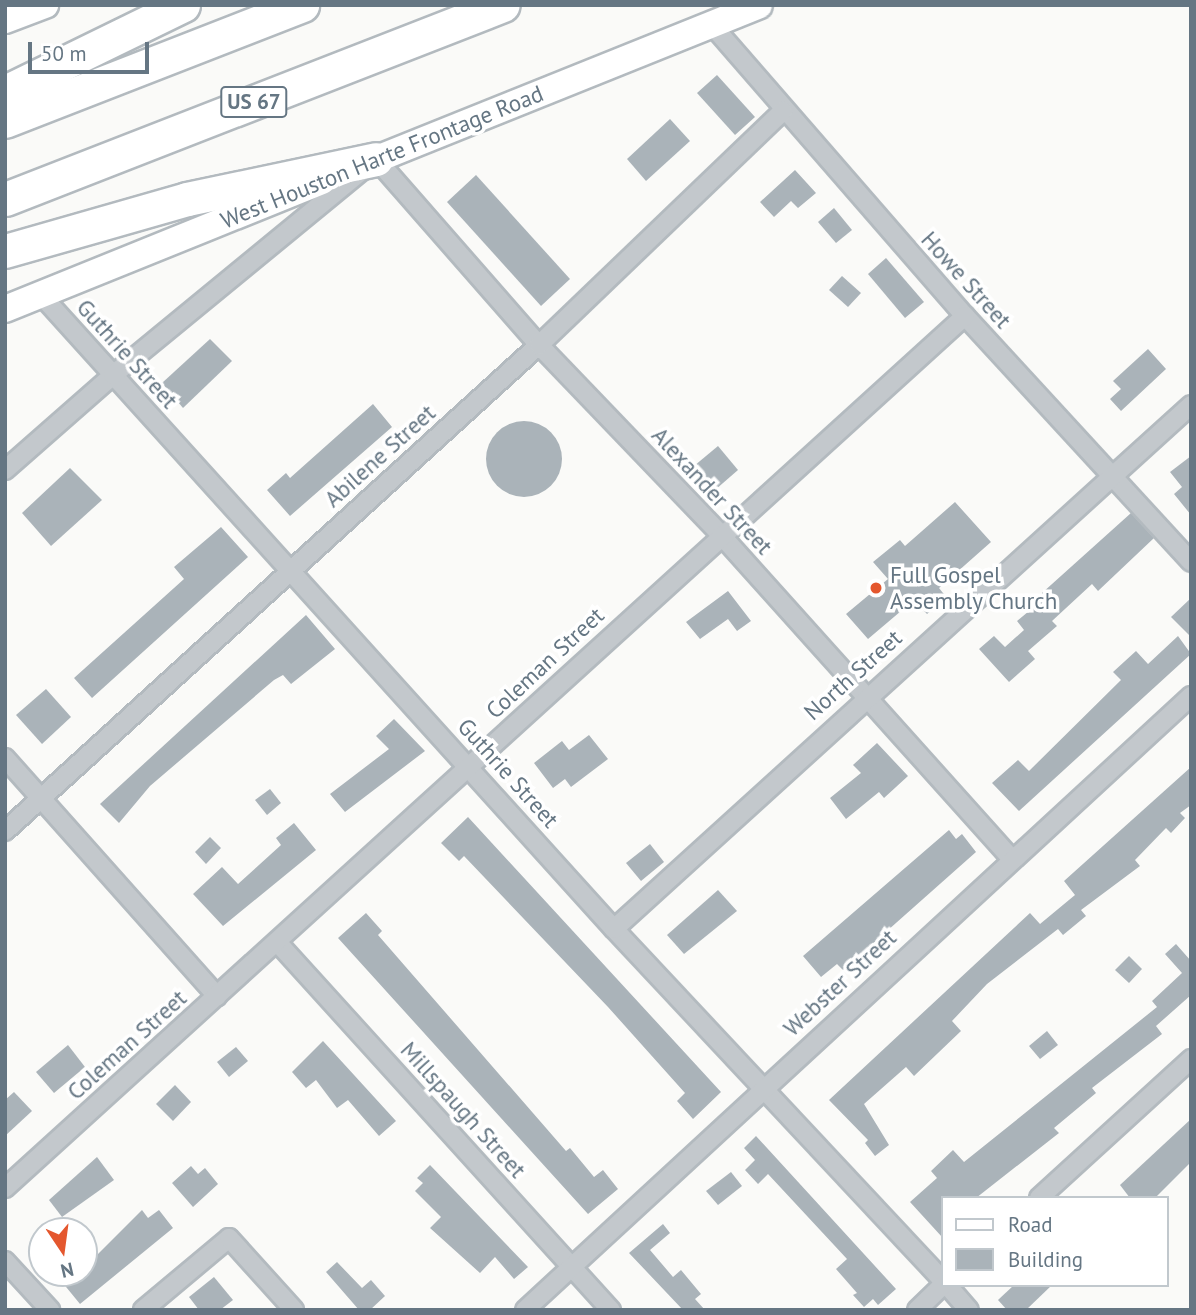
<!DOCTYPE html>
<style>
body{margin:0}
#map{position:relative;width:1196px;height:1315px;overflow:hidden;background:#fafaf8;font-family:"PT Sans",sans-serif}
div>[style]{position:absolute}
.building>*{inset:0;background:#aab3b9}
.round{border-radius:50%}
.roads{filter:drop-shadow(2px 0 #b3babf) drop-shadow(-2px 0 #b3babf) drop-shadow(0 2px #b3babf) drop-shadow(0 -2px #b3babf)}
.street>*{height:18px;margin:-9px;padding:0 9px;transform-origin:9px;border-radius:9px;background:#c3c8cc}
.secondary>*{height:26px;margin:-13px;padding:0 13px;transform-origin:13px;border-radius:13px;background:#fff}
.highway>*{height:33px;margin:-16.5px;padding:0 16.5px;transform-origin:16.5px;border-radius:16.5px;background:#fff}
.dots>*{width:19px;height:19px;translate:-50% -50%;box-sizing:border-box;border:4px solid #fff;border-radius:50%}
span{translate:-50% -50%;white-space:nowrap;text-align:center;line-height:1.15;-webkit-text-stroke:7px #fff;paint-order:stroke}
.shield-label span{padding:2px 5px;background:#fff;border:2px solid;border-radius:5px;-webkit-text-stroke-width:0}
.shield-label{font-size:21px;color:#657683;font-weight:700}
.street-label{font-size:23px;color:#657683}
.poi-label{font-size:23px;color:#657683}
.left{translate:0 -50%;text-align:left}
.frame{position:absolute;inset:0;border:7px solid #657683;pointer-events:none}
.legend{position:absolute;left:941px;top:1196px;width:228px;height:91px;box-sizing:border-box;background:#fff;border:2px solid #c1c8cd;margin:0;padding:9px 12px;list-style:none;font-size:21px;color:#657683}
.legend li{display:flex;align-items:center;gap:14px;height:35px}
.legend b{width:35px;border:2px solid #c1c8cd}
.north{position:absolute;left:28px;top:1217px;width:70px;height:70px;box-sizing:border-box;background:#fff;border:2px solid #c1c8cd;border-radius:50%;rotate:167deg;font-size:19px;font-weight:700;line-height:28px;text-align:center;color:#657683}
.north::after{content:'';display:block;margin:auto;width:24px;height:32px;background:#e4572e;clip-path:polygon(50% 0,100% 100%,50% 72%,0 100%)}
.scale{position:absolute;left:28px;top:42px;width:121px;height:32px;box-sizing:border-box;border:4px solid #657683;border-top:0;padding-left:9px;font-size:21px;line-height:24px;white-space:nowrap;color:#657683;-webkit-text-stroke:5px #fff;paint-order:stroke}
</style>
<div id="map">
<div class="building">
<div style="clip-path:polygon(717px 75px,755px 117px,735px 135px,697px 93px)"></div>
<div style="clip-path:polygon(670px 119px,690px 141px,646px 181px,627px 159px)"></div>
<div style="clip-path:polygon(795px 170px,816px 193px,798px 208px,791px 201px,774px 217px,760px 202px)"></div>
<div style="clip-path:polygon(476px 175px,570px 279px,541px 306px,447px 202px)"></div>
<div style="clip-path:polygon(834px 208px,852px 230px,836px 243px,818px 222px)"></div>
<div style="clip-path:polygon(886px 258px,924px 302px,905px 318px,868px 274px)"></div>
<div style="clip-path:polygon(842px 276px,861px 293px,848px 307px,829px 290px)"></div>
<div style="clip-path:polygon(210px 339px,232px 361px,183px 408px,162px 383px)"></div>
<div style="clip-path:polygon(1148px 349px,1166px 369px,1121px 411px,1110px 399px,1121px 389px,1113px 381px)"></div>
<div style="clip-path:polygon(373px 404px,392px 427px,290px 516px,267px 490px,286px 473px,290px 478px)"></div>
<div class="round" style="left:486px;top:421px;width:76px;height:76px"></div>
<div style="clip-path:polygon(718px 446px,738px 470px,715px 490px,694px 466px)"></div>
<div style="clip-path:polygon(1191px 456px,1191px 515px,1174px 494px,1182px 487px,1170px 472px)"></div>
<div style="clip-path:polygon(70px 468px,102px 500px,51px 546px,22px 513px)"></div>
<div style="clip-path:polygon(955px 502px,991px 542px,939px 588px,947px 598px,927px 614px,914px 600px,868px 639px,846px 614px,888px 579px,873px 562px,900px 540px,905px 546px)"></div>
<div style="clip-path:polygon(1131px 513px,1154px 538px,1098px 591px,1092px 584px,1052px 621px,1057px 626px,1028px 651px,1035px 659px,1009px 682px,979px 649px,994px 636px,1005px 647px,1024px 630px,1017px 621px,1046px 597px,1042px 593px)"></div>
<div style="clip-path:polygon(221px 527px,248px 557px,92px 698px,74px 678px,184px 579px,174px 567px)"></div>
<div style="clip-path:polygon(728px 591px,751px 621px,737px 631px,728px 619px,700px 639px,686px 622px)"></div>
<div style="clip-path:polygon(1191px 598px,1191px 637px,1171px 617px)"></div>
<div style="clip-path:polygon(306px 615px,335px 649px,291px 684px,283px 675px,274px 680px,150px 786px,119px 823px,100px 804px)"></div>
<div style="clip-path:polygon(1178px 636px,1191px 654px,1019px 811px,992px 783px,1018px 760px,1029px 771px,1121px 680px,1113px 672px,1136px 651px,1148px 664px)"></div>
<div style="clip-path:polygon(46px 689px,71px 717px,42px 744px,16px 715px)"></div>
<div style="clip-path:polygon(394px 719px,425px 751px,345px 812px,330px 794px,389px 749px,376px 736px)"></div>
<div style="clip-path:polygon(589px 735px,608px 759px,571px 787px,565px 779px,553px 788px,534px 763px,562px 741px,569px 750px)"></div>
<div style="clip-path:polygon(877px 743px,908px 776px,884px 798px,879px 792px,846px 819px,830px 798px,861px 773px,853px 765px)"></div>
<div style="clip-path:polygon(1191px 767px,1191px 805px,1180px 813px,1185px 818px,1171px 833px,1166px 828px,1135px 860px,1140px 866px,1081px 910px,1086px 916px,1063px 935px,1058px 929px,987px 984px,952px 1021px,961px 1031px,914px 1076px,906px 1067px,864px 1104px,889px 1145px,875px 1156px,865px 1143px,868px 1140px,829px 1100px,1030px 913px,1040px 924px,1075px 895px,1064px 881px)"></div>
<div style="clip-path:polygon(270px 789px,281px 803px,267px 815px,255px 800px)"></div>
<div style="clip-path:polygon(468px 817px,721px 1092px,693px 1119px,677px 1101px,685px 1093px,608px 1007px,464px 856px,459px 861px,441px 843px)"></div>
<div style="clip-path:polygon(294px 823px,316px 850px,223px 926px,193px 894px,222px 867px,238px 884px,281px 845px,276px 838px)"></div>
<div style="clip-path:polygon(949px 830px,956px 839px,962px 834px,976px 852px,843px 970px,837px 964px,821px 977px,803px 956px)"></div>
<div style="clip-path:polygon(210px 837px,221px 848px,206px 864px,195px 852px)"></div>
<div style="clip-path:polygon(650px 844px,664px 862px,641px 881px,626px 863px)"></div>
<div style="clip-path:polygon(718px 890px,737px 911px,684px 954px,667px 935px)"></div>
<div style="clip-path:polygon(366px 913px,382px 931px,378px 935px,566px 1151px,570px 1148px,594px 1177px,603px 1170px,618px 1189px,588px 1214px,338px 938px)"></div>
<div style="clip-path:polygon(1176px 944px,1191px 961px,1191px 995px,1156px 1026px,1162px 1034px,1092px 1088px,1096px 1093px,1054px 1128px,1059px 1133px,976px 1198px,942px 1198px,942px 1237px,910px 1202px,937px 1178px,931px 1171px,953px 1150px,964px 1162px,1157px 1007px,1152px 1001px,1182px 973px,1165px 954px)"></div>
<div style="clip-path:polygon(1129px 956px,1142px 969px,1129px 983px,1115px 970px)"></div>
<div style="clip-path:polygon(1047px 1031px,1058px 1045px,1040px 1059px,1029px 1046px)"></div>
<div style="clip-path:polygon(323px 1041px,396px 1121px,379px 1136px,348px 1100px,337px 1108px,316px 1080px,306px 1088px,292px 1072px)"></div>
<div style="clip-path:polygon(68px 1045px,85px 1067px,54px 1093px,36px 1072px)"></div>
<div style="clip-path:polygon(236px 1047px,248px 1061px,229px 1077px,217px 1062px)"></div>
<div style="clip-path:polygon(175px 1085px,191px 1102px,173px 1121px,156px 1104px)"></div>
<div style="clip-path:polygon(14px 1092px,32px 1111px,5px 1136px,5px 1100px)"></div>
<div style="clip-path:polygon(1191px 1119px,1191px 1162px,1155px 1198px,1130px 1198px,1120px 1185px)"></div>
<div style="clip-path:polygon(756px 1136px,896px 1289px,878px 1305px,873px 1299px,864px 1307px,853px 1295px,857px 1293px,836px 1269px,847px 1259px,768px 1174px,758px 1184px,745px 1170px,755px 1160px,744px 1148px)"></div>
<div style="clip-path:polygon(97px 1157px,114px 1180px,62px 1217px,49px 1200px)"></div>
<div style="clip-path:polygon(430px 1165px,528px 1267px,514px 1279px,495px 1257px,480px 1273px,430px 1228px,441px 1217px,415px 1191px,423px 1183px,417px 1178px)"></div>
<div style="clip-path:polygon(191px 1166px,198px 1174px,205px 1168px,218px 1184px,193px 1207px,172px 1183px)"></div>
<div style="clip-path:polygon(731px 1172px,742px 1186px,718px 1205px,706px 1191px)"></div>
<div style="clip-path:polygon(142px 1210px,148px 1218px,159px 1210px,173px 1228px,80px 1304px,62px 1282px,84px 1273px,84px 1253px,91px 1261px)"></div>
<div style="clip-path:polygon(663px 1224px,670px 1233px,650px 1250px,673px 1277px,681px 1270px,701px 1294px,695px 1299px,705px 1310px,683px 1310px,629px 1253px)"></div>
<div style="clip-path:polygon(337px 1262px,362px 1288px,371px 1280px,385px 1296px,370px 1310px,359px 1310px,326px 1272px)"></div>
<div style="clip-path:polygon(214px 1277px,233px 1300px,220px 1310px,199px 1310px,189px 1297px)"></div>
<div style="clip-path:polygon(1014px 1285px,1052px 1285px,1026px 1310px,1007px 1310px,998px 1300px)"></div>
</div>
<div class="roads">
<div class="street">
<div style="left:711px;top:24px;width:387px;rotate:49deg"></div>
<div style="left:965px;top:316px;width:334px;rotate:47.4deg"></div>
<div style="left:42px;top:296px;width:853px;rotate:47.9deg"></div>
<div style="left:614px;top:929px;width:480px;rotate:46.9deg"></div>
<div style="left:5px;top:470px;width:144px;rotate:-41.3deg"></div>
<div style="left:113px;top:375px;width:340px;rotate:-39.4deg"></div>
<div style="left:376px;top:159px;width:247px;rotate:48.8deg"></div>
<div style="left:539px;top:345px;width:263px;rotate:46.2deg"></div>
<div style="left:721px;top:535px;width:433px;rotate:48.1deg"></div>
<div style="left:5px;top:758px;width:319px;rotate:48.3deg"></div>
<div style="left:5px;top:831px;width:722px;rotate:-42.31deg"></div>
<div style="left:539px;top:345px;width:338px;rotate:-43.8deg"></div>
<div style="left:614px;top:929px;width:779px;rotate:-42.24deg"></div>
<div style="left:278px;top:943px;width:496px;rotate:47.8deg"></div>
<div style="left:5px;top:1188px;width:1297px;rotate:-42.25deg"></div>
<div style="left:1039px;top:1198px;width:206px;rotate:-42.4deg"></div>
<div style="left:5px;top:1261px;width:67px;rotate:47.4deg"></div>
<div style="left:947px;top:1285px;width:33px;rotate:49deg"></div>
<div style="left:143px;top:1310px;width:112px;rotate:-39.9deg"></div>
<div style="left:229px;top:1238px;width:97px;rotate:47.9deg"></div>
<div style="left:525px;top:1310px;width:906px;rotate:-42.67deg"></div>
<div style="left:917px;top:1310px;width:36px;rotate:-44deg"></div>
</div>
<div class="secondary">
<div style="left:5px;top:20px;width:43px;rotate:-20.6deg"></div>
<div style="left:357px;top:167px;width:433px;rotate:-21.9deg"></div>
<div style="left:5px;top:309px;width:342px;rotate:-22deg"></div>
</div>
<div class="highway">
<div style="left:5px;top:92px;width:198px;rotate:-26deg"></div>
<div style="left:5px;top:121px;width:319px;rotate:-21.3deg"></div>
<div style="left:5px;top:199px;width:534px;rotate:-21.28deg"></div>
<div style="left:5px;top:251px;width:189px;rotate:-15.9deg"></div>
<div style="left:187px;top:199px;width:193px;rotate:-11.9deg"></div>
</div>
</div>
<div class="dots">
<div style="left:876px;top:588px;background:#e4572e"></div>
</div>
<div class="shield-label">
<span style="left:254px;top:102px">US 67</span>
</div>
<div class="street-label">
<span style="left:382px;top:157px;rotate:-22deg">West Houston Harte Frontage Road</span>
<span style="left:966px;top:280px;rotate:48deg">Howe Street</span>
<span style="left:127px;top:354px;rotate:48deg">Guthrie Street</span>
<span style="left:380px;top:456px;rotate:-42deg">Abilene Street</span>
<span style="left:712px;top:491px;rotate:47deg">Alexander Street</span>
<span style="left:545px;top:663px;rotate:-43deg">Coleman Street</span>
<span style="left:853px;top:675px;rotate:-42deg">North Street</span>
<span style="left:508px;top:773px;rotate:48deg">Guthrie Street</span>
<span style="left:840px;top:983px;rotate:-43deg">Webster Street</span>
<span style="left:127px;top:1045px;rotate:-42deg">Coleman Street</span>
<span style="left:463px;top:1110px;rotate:48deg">Millspaugh Street</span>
</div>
<div class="poi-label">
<span class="left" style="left:890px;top:588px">Full Gospel<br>Assembly Church</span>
</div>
<div class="frame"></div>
<ul class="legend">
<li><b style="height:9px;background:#fff"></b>Road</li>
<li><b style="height:19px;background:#aab3b9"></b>Building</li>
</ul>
<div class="north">N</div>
<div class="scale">50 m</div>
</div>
